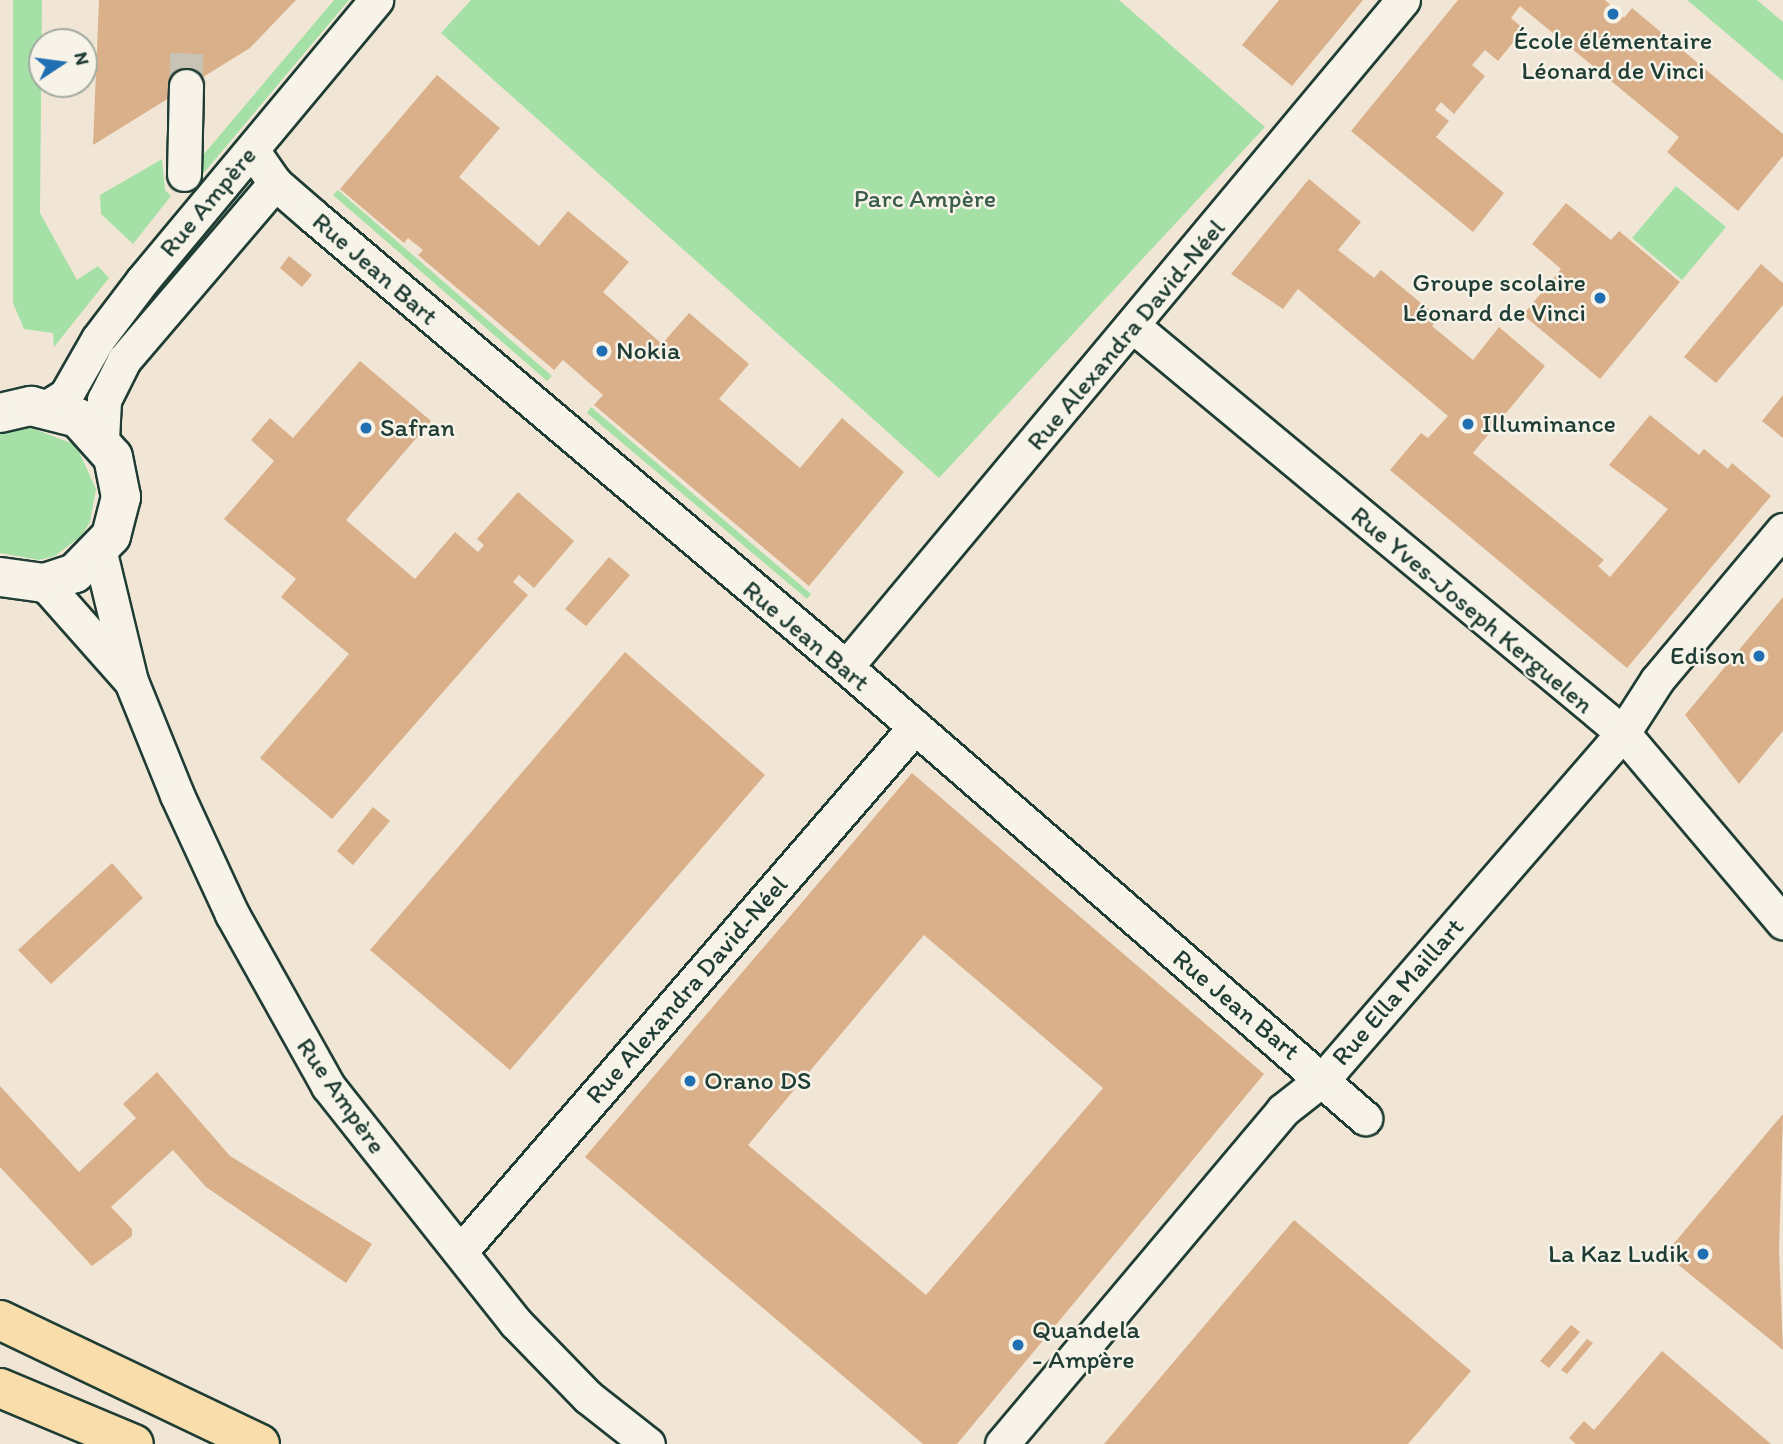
<!DOCTYPE html>
<meta charset="utf-8">
<style>
body{margin:0}
#map{position:relative;width:1783px;height:1444px;overflow:hidden;background:#f1e6d5;font-family:Itim,sans-serif}
div>[style]{position:absolute}
.green>*{inset:0;background:#a5e1a7}
.building>*{inset:0;background:#d9b08a}
.street-tunnel>*{height:33px;margin-top:-16.5px;transform-origin:0;background:repeating-linear-gradient(90deg,#c7c4b5 0 33px,transparent 0 50px)}
.roads{filter:drop-shadow(2px 0 #1f3d34) drop-shadow(-2px 0 #1f3d34) drop-shadow(0 2px #1f3d34) drop-shadow(0 -2px #1f3d34)}
.street>*{height:33px;margin:-16.5px;padding:0 16.5px;transform-origin:16.5px;border-radius:16.5px;background:#f7f3e8}
.secondary>*{height:38px;margin:-19px;padding:0 19px;transform-origin:19px;border-radius:19px;background:#f7f3e8}
.primary>*{height:38px;margin:-19px;padding:0 19px;transform-origin:19px;border-radius:19px;background:#f9deab}
.dots>*{width:19px;height:19px;translate:-50% -50%;box-sizing:border-box;border:4px solid #f7f3e8;border-radius:50%}
span{translate:-50% -50%;white-space:nowrap;text-align:center;line-height:1.15;-webkit-text-stroke:5px #f7f3e8;paint-order:stroke}
.poi-label{font-size:26px;color:#1f3d34}
.right{translate:-100% -50%;text-align:right}
.left{translate:0 -50%;text-align:left}
.park-label{font-size:26px;color:#3a5e4b}
.street-label{font-size:26px;color:#1f3d34}
.north{position:absolute;left:28px;top:28px;width:70px;height:70px;box-sizing:border-box;background:#f7f3e8;border:2px solid #a1aaa0;border-radius:50%;rotate:77deg;font-size:19px;font-weight:700;line-height:28px;text-align:center;color:#1f3d34}
.north::after{content:'';display:block;margin:auto;width:24px;height:32px;background:#1f6fb2;clip-path:polygon(50% 0,100% 100%,50% 72%,0 100%)}
</style>
<div id="map">
<div class="green">
<div style="clip-path:polygon(13px 0,42px 0,40px 213px,77px 280px,98px 266px,109px 278px,54px 347px,53px 333px,24px 329px,13px 303px)"></div>
<div style="clip-path:polygon(334px 0,349px 0,202px 175px,193px 167px)"></div>
<div style="clip-path:polygon(471px 0,1119px 0,1265px 127px,939px 478px,441px 33px)"></div>
<div style="clip-path:polygon(1687px 0,1757px 0,1783px 22px,1783px 81px)"></div>
<div style="clip-path:polygon(162px 159px,165px 190px,171px 196px,133px 244px,101px 214px,100px 195px)"></div>
<div style="clip-path:polygon(1676px 186px,1726px 227px,1682px 280px,1632px 238px)"></div>
<div style="clip-path:polygon(338px 190px,552px 376px,547px 381px,333px 195px)"></div>
<div style="clip-path:polygon(591px 407px,811px 594px,807px 599px,587px 413px)"></div>
<div style="clip-path:polygon(29px 427px,76px 445px,96px 489px,90px 522px,81px 536px,55px 556px,39px 560px,0 553px,0 434px)"></div>
</div>
<div class="building">
<div style="clip-path:polygon(99px 0,296px 0,250px 48px,93px 145px)"></div>
<div style="clip-path:polygon(1279px 0,1363px 0,1292px 86px,1242px 45px)"></div>
<div style="clip-path:polygon(1458px 0,1605px 0,1624px 18px,1632px 8px,1783px 134px,1783px 156px,1738px 211px,1667px 152px,1679px 137px,1520px 6px,1511px 18px,1524px 29px,1498px 61px,1485px 50px,1472px 65px,1485px 76px,1454px 114px,1441px 102px,1435px 110px,1449px 121px,1436px 137px,1504px 193px,1473px 232px,1351px 131px)"></div>
<div style="clip-path:polygon(437px 75px,500px 128px,459px 177px,539px 246px,568px 211px,629px 262px,603px 292px,662px 344px,689px 313px,749px 364px,719px 399px,800px 468px,842px 418px,904px 472px,809px 586px,594px 405px,603px 395px,563px 360px,554px 370px,418px 255px,423px 250px,408px 238px,404px 243px,340px 189px)"></div>
<div style="clip-path:polygon(1309px 179px,1361px 222px,1338px 250px,1374px 278px,1381px 270px,1439px 318px,1432px 326px,1473px 360px,1499px 327px,1545px 366px,1473px 453px,1604px 560px,1598px 566px,1610px 577px,1668px 509px,1609px 465px,1650px 415px,1699px 455px,1704px 449px,1728px 469px,1732px 463px,1771px 496px,1627px 668px,1390px 470px,1421px 433px,1428px 438px,1448px 416px,1298px 289px,1283px 309px,1231px 274px)"></div>
<div style="clip-path:polygon(1566px 203px,1611px 240px,1619px 231px,1680px 282px,1600px 379px,1523px 315px,1561px 269px,1532px 244px)"></div>
<div style="clip-path:polygon(289px 256px,312px 275px,302px 287px,280px 268px)"></div>
<div style="clip-path:polygon(1761px 264px,1783px 283px,1783px 305px,1716px 383px,1684px 357px)"></div>
<div style="clip-path:polygon(360px 361px,431px 421px,346px 520px,415px 579px,455px 532px,478px 552px,484px 545px,477px 539px,518px 492px,574px 541px,534px 588px,519px 575px,513px 582px,528px 595px,332px 819px,260px 758px,349px 654px,281px 597px,296px 579px,224px 519px,274px 461px,251px 440px,270px 418px,293px 438px)"></div>
<div style="clip-path:polygon(1783px 395px,1783px 438px,1762px 421px)"></div>
<div style="clip-path:polygon(609px 557px,630px 575px,586px 626px,565px 609px)"></div>
<div style="clip-path:polygon(1783px 597px,1783px 731px,1739px 784px,1685px 715px)"></div>
<div style="clip-path:polygon(625px 652px,765px 775px,510px 1070px,370px 950px)"></div>
<div style="clip-path:polygon(evenodd,912px 773px,1264px 1074px,957px 1444px,923px 1444px,585px 1157px,912px 773px,924px 935px,1103px 1088px,926px 1295px,748px 1145px,924px 935px)"></div>
<div style="clip-path:polygon(373px 807px,390px 821px,353px 865px,337px 851px)"></div>
<div style="clip-path:polygon(112px 863px,143px 898px,51px 984px,18px 950px)"></div>
<div style="clip-path:polygon(157px 1072px,230px 1156px,372px 1244px,346px 1283px,206px 1187px,173px 1150px,111px 1207px,132px 1229px,132px 1236px,92px 1266px,0 1167px,0 1086px,79px 1172px,136px 1118px,123px 1104px)"></div>
<div style="clip-path:polygon(1783px 1114px,1779px 1250px,1783px 1350px,1665px 1254px)"></div>
<div style="clip-path:polygon(1294px 1220px,1471px 1371px,1408px 1444px,1104px 1444px)"></div>
<div style="clip-path:polygon(1571px 1325px,1580px 1332px,1549px 1368px,1540px 1361px)"></div>
<div style="clip-path:polygon(1587px 1339px,1593px 1343px,1567px 1374px,1561px 1370px)"></div>
<div style="clip-path:polygon(1662px 1351px,1771px 1444px,1576px 1444px,1569px 1438px,1584px 1421px,1594px 1430px)"></div>
</div>
<div class="street-tunnel">
<div style="left:186px;top:86px;width:46px;rotate:-88.8deg"></div>
</div>
<div class="roads">
<div class="street">
<div style="left:252px;top:150px;width:40px;rotate:55.1deg"></div>
<div style="left:275px;top:183px;width:50px;rotate:41deg"></div>
<div style="left:313px;top:216px;width:698px;rotate:40.24deg"></div>
<div style="left:846px;top:667px;width:688px;rotate:40.99deg"></div>
<div style="left:184px;top:174px;width:88px;rotate:-88.7deg"></div>
<div style="left:1133px;top:326px;width:637px;rotate:39.71deg"></div>
<div style="left:1623px;top:733px;width:248px;rotate:49.8deg"></div>
<div style="left:47px;top:407px;width:22px;rotate:-32deg"></div>
<div style="left:66px;top:395px;width:64px;rotate:-60.3deg"></div>
<div style="left:98px;top:339px;width:73px;rotate:-52.8deg"></div>
<div style="left:142px;top:281px;width:366px;rotate:-50.2deg"></div>
<div style="left:102px;top:440px;width:40px;rotate:-87.1deg"></div>
<div style="left:104px;top:400px;width:45px;rotate:-63.4deg"></div>
<div style="left:124px;top:360px;width:233px;rotate:-49.5deg"></div>
<div style="left:100px;top:553px;width:132px;rotate:76.4deg"></div>
<div style="left:131px;top:681px;width:123px;rotate:68deg"></div>
<div style="left:177px;top:795px;width:131px;rotate:65.2deg"></div>
<div style="left:232px;top:914px;width:197px;rotate:60.8deg"></div>
<div style="left:328px;top:1086px;width:301px;rotate:51.6deg"></div>
<div style="left:515px;top:1322px;width:105px;rotate:45.8deg"></div>
<div style="left:588px;top:1397px;width:76px;rotate:38.1deg"></div>
<div style="left:44px;top:583px;width:127px;rotate:48.5deg"></div>
<div style="left:846px;top:667px;width:869px;rotate:-50.14deg"></div>
<div style="left:460px;top:1252px;width:695px;rotate:-49.09deg"></div>
<div style="left:1002px;top:1444px;width:436px;rotate:-49.9deg"></div>
<div style="left:1283px;top:1110px;width:52px;rotate:-38deg"></div>
<div style="left:1324px;top:1078px;width:457px;rotate:-49.1deg"></div>
<div style="left:1623px;top:733px;width:63px;rotate:-57.3deg"></div>
<div style="left:1657px;top:680px;width:196px;rotate:-50deg"></div>
</div>
<div class="secondary">
<div style="left:0;top:413px;width:32px;rotate:-13deg"></div>
<div style="left:31px;top:406px;width:49px;rotate:14.3deg"></div>
<div style="left:78px;top:418px;width:52px;rotate:48.1deg"></div>
<div style="left:113px;top:457px;width:41px;rotate:78.7deg"></div>
<div style="left:121px;top:497px;width:40px;rotate:104.4deg"></div>
<div style="left:111px;top:536px;width:52px;rotate:134.2deg"></div>
<div style="left:75px;top:573px;width:33px;rotate:162deg"></div>
<div style="left:44px;top:583px;width:44px;rotate:-172.2deg"></div>
</div>
<div class="primary">
<div style="left:0;top:1320px;width:288px;rotate:25.5deg"></div>
<div style="left:0;top:1388px;width:145px;rotate:22.7deg"></div>
</div>
</div>
<div class="dots">
<div style="left:1613px;top:14px;background:#1f6fb2"></div>
<div style="left:1600px;top:298px;background:#1f6fb2"></div>
<div style="left:602px;top:351px;background:#1f6fb2"></div>
<div style="left:1468px;top:424px;background:#1f6fb2"></div>
<div style="left:366px;top:428px;background:#1f6fb2"></div>
<div style="left:1759px;top:656px;background:#1f6fb2"></div>
<div style="left:690px;top:1081px;background:#1f6fb2"></div>
<div style="left:1703px;top:1254px;background:#1f6fb2"></div>
<div style="left:1018px;top:1345px;background:#1f6fb2"></div>
</div>
<div class="poi-label">
<span style="left:1613px;top:56px">École élémentaire<br>Léonard de Vinci</span>
<span class="right" style="left:1586px;top:298px">Groupe scolaire<br>Léonard de Vinci</span>
<span class="left" style="left:616px;top:351px">Nokia</span>
<span class="left" style="left:1482px;top:424px">Illuminance</span>
<span class="left" style="left:380px;top:428px">Safran</span>
<span class="right" style="left:1745px;top:656px">Edison</span>
<span class="left" style="left:704px;top:1081px">Orano DS</span>
<span class="right" style="left:1689px;top:1254px">La Kaz Ludik</span>
<span class="left" style="left:1032px;top:1345px">Quandela<br>- Ampère</span>
</div>
<div class="park-label">
<span style="left:925px;top:199px">Parc Ampère</span>
</div>
<div class="street-label">
<span style="left:208px;top:202px;rotate:-50deg">Rue Ampère</span>
<span style="left:375px;top:269px;rotate:41deg">Rue Jean Bart</span>
<span style="left:1126px;top:335px;rotate:-50deg">Rue Alexandra David-Néel</span>
<span style="left:1472px;top:610px;rotate:40deg">Rue Yves-Joseph Kerguelen</span>
<span style="left:806px;top:636px;rotate:40deg">Rue Jean Bart</span>
<span style="left:687px;top:990px;rotate:-49deg">Rue Alexandra David-Néel</span>
<span style="left:1398px;top:992px;rotate:-49deg">Rue Ella Maillart</span>
<span style="left:1236px;top:1005px;rotate:40deg">Rue Jean Bart</span>
<span style="left:341px;top:1096px;rotate:55deg">Rue Ampère</span>
</div>
<div class="north">N</div>
</div>
